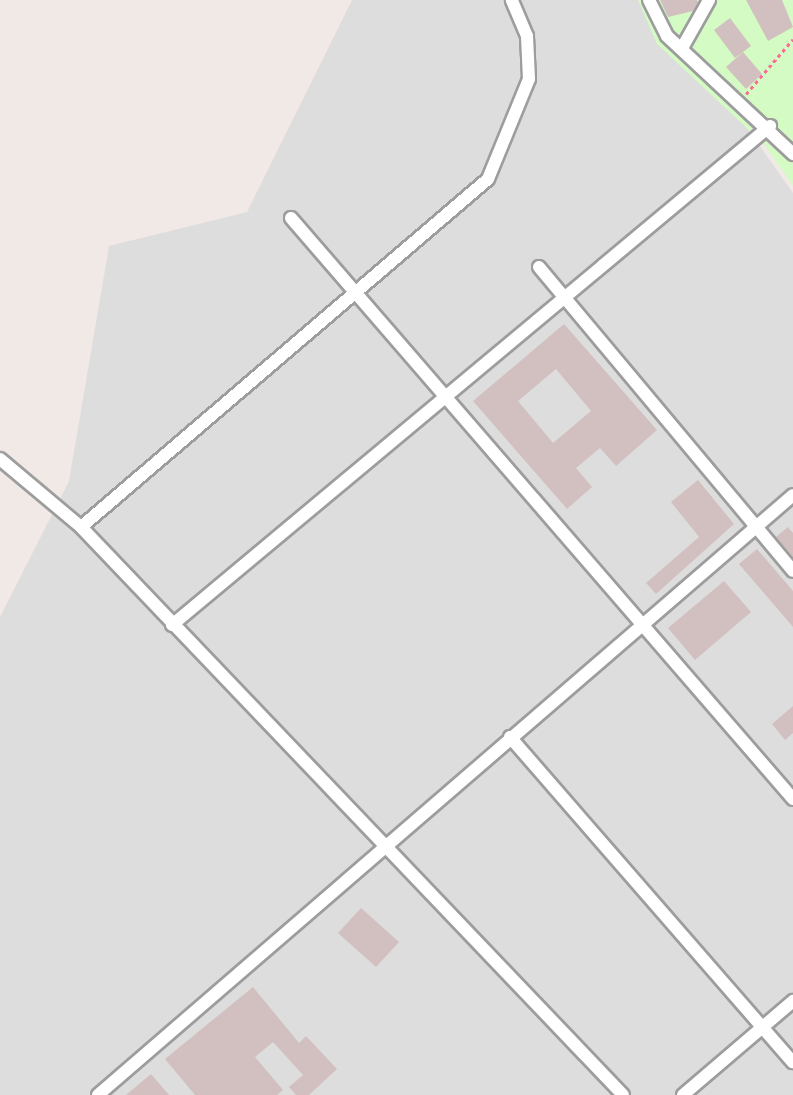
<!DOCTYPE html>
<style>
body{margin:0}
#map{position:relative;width:793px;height:1095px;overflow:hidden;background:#f1e9e6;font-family:"Titillium Web",sans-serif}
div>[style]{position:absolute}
.residential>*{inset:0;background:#dedddd}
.park>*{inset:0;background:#d4fbc3}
.building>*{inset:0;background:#d1c0bf}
.path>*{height:2.5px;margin-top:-1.25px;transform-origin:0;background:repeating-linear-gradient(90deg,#fd6b94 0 3.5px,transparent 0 7px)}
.roads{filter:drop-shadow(2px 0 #9d9d9d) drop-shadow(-2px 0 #9d9d9d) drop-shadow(0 2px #9d9d9d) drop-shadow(0 -2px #9d9d9d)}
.minor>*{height:12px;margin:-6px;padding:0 6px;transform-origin:6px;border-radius:6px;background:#fff}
span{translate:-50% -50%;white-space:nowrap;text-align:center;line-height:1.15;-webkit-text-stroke:5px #fff;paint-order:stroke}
</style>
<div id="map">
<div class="residential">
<div style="clip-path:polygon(352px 0,793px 0,737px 114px,793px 193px,793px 1095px,0 1095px,0 617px,69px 481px,109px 246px,247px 212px)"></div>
</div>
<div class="park">
<div style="clip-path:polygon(638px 0,793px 0,793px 186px,764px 144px,657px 44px)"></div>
</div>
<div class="building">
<div style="clip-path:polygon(660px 0,697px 0,698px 2px,693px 11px,668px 17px)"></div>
<div style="clip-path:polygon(746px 0,782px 0,793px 27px,768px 41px)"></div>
<div style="clip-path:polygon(730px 18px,751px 46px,735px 58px,714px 30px)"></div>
<div style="clip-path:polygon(743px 52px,762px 74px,746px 89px,726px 67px)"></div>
<div style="clip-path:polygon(evenodd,564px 324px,657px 430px,616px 466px,600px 448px,576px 468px,592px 487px,567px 509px,473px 401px,564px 324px,556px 369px,591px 411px,553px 443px,518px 401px,556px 369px)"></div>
<div style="clip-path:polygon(698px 480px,734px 524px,656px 594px,646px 583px,699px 537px,671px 502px)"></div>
<div style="clip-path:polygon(788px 527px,793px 533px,793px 557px,776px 537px)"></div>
<div style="clip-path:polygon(757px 549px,793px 591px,793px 627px,739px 564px)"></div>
<div style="clip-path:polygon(724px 581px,751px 612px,695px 660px,668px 628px)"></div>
<div style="clip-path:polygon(793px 706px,793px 733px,785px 740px,772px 724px)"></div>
<div style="clip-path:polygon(361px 908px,399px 942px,376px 967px,338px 933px)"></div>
<div style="clip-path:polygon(253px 987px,299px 1043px,306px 1036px,337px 1069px,309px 1095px,296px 1095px,289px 1087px,303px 1075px,273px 1042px,255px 1057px,283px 1090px,277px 1095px,195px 1095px,165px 1059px)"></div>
<div style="clip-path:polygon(151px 1074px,169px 1095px,126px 1095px)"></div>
</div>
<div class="path">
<div style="left:746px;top:94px;width:72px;rotate:-49.5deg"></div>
</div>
<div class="roads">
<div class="minor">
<div style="left:649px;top:0;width:40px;rotate:63.4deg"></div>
<div style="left:667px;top:36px;width:173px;rotate:43.1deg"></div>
<div style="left:682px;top:48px;width:55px;rotate:-60.6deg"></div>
<div style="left:291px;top:218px;width:768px;rotate:49.17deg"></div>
<div style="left:539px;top:267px;width:396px;rotate:50.1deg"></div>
<div style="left:0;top:459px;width:106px;rotate:40deg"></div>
<div style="left:81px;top:527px;width:785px;rotate:46.34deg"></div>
<div style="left:81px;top:527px;width:535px;rotate:-40.53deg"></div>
<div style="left:488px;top:179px;width:108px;rotate:-67.7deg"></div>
<div style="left:529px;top:79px;width:43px;rotate:-92.7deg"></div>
<div style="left:527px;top:36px;width:39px;rotate:-113deg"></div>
<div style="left:172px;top:625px;width:779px;rotate:-39.84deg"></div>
<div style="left:510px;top:737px;width:431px;rotate:49deg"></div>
<div style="left:98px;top:1095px;width:918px;rotate:-40.8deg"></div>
<div style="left:683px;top:1095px;width:145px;rotate:-40.5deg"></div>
</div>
</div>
</div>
